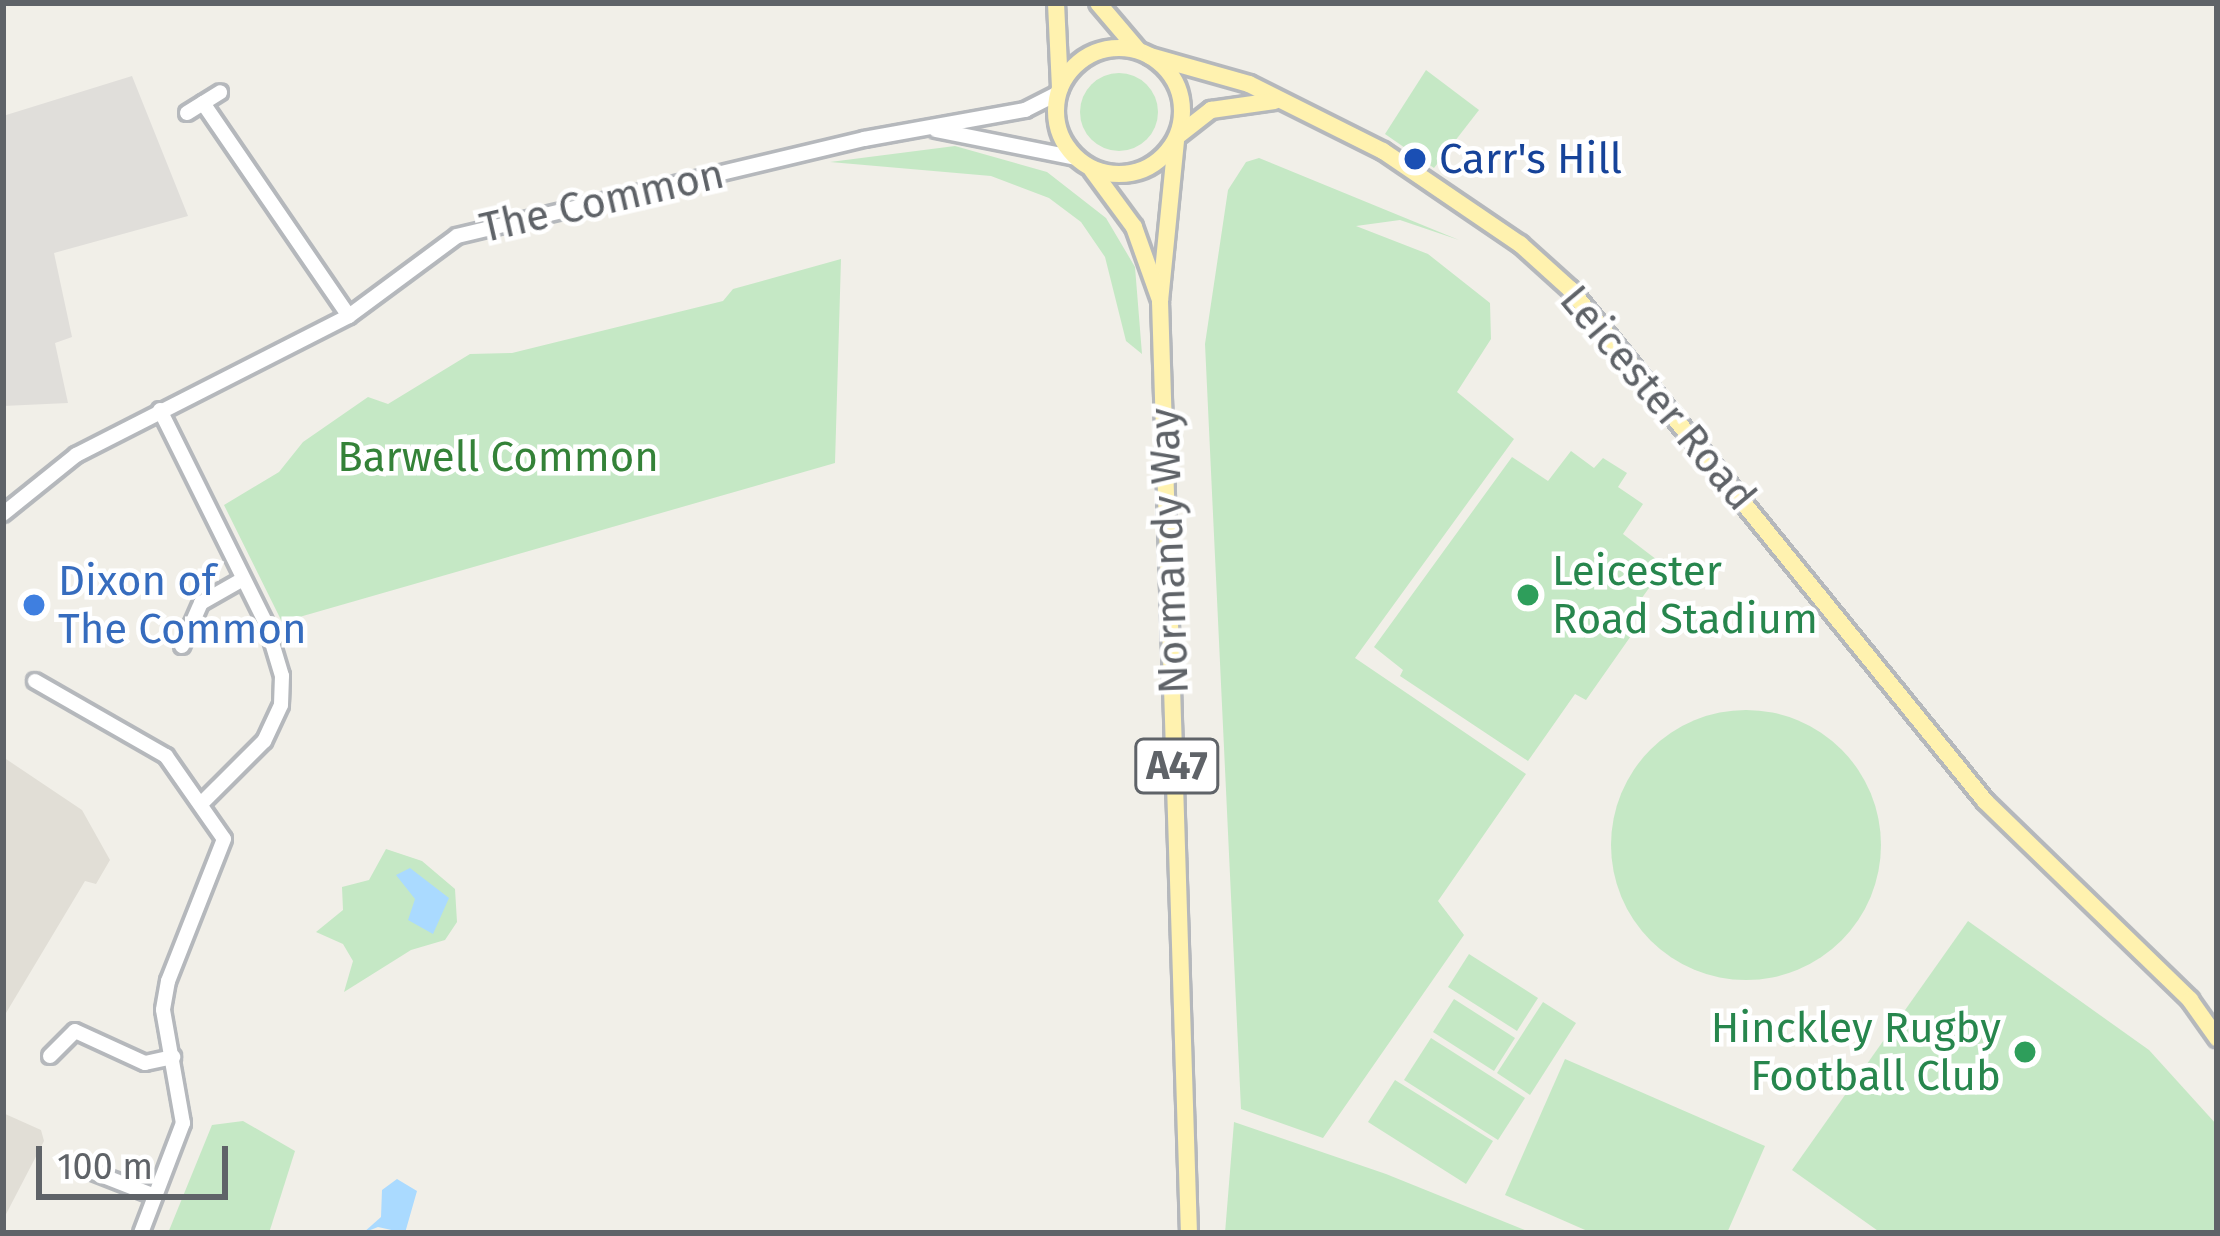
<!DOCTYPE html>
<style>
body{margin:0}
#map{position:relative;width:2220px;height:1236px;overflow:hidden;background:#f1efe8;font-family:"Fira Sans",sans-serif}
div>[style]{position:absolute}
.industrial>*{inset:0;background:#e0deda}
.education>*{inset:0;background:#e1ded6}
.green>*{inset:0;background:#c5e8c5}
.round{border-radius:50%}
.water>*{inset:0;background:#aadaff}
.roads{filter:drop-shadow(3px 0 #b5b8bc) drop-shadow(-3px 0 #b5b8bc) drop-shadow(0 3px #b5b8bc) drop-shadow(0 -3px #b5b8bc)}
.minor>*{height:14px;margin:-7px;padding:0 7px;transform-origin:7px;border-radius:7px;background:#fff}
.major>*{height:16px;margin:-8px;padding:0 8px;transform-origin:8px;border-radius:8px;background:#fff2af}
.major>.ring{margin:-8px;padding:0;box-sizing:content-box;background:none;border:16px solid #fff2af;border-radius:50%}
.dots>*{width:33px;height:33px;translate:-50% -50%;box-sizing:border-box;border:6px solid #fff;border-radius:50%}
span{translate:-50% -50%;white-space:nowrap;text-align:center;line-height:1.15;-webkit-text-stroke:9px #fff;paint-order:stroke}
.shield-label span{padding:3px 9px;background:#fff;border:3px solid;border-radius:9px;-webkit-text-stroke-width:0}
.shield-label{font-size:39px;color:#5f6368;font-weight:700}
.transit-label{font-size:42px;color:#164399}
.left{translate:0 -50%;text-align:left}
.street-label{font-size:42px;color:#5f6368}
.park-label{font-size:42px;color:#348238}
.leisure-label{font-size:42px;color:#27864d}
.right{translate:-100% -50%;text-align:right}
.shop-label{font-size:42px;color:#366cbe}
.frame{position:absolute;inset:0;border:6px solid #5f6368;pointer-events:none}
.scale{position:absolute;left:36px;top:1146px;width:192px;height:54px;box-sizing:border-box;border:6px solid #5f6368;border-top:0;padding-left:15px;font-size:36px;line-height:42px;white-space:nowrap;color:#5f6368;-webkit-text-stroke:9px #fff;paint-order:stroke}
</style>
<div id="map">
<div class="industrial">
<div style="clip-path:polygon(132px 76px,188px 216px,54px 253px,72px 337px,55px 343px,68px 403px,3px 406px,3px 116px)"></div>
</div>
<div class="education">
<div style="clip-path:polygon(3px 757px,82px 810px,110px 860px,96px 884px,85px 881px,3px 1018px)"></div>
<div style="clip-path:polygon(3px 1113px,41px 1130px,44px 1141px,3px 1220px)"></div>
</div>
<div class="green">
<div style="clip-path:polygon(1426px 70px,1479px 110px,1434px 168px,1385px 134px)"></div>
<div class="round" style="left:1080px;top:73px;width:78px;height:78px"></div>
<div style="clip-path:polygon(955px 146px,1047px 172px,1106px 218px,1135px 267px,1142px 354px,1126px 341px,1105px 257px,1081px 222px,1049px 198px,991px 176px,830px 162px)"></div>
<div style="clip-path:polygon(1259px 158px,1459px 240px,1400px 220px,1356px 226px,1428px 254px,1490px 303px,1491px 339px,1457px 392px,1514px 439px,1355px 658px,1526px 774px,1438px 901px,1464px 935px,1323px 1138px,1241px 1109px,1205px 344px,1228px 190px,1246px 162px)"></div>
<div style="clip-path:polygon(841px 259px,835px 463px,282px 622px,224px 505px,279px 472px,303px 442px,368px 397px,388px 404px,470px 354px,512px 353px,723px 301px,733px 289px)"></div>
<div style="clip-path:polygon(1571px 451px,1594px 468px,1603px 458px,1627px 473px,1618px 487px,1643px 504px,1623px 534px,1665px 566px,1623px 624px,1633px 633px,1586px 700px,1575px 694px,1528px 761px,1400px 676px,1403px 670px,1374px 647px,1512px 457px,1548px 481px)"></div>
<div class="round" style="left:1611px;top:710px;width:270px;height:270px"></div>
<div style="clip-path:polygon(386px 849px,422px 861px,455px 889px,457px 922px,445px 940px,411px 950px,344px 992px,353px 961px,343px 944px,316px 932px,343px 910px,342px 887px,369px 880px)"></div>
<div style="clip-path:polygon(1968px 921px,2149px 1050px,2217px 1125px,2217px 1233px,1881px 1233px,1792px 1170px)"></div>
<div style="clip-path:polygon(1469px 954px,1538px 998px,1517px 1031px,1448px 987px)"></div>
<div style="clip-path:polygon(1454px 999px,1515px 1038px,1494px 1071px,1433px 1032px)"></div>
<div style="clip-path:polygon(1543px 1002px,1576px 1023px,1530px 1095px,1497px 1073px)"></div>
<div style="clip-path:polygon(1431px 1038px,1525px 1098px,1498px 1140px,1404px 1080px)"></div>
<div style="clip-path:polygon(1565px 1059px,1765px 1146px,1727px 1233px,1592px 1233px,1505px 1195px)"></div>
<div style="clip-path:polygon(1395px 1080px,1493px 1141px,1466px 1184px,1368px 1122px)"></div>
<div style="clip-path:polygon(243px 1121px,295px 1151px,269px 1233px,168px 1233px,212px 1125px)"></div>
<div style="clip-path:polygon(1234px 1122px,1386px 1174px,1532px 1233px,1225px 1233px)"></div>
</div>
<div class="water">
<div style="clip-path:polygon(410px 868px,449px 898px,433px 934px,408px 920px,415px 899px,396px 875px)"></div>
<div style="clip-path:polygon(397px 1179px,417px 1191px,405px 1233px,378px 1227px,363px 1233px,381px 1217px,382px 1190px)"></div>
</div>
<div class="roads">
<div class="minor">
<div style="left:203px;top:103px;width:258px;rotate:55.6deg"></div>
<div style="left:187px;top:113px;width:39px;rotate:-32deg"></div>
<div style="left:936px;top:130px;width:143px;rotate:11.3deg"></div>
<div style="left:160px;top:410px;width:241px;rotate:63.6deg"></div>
<div style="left:267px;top:626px;width:52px;rotate:73.3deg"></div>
<div style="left:282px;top:676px;width:29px;rotate:92deg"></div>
<div style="left:281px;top:705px;width:40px;rotate:115deg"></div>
<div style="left:264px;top:741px;width:86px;rotate:135deg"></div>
<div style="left:3px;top:514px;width:94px;rotate:-38.9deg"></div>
<div style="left:76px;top:455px;width:306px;rotate:-27deg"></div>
<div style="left:349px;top:316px;width:134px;rotate:-36.5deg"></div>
<div style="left:457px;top:236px;width:418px;rotate:-13.4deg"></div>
<div style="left:864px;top:139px;width:164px;rotate:-10.2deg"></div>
<div style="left:1025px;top:110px;width:37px;rotate:-27deg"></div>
<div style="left:182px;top:646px;width:47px;rotate:-66.2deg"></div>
<div style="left:201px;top:603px;width:48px;rotate:-29.7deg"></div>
<div style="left:35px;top:681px;width:151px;rotate:29.8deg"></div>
<div style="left:166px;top:756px;width:101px;rotate:55.1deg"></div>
<div style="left:224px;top:839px;width:153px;rotate:111.5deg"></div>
<div style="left:168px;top:981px;width:29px;rotate:100deg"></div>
<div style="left:163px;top:1010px;width:115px;rotate:80deg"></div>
<div style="left:183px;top:1123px;width:118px;rotate:110.9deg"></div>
<div style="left:50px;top:1056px;width:35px;rotate:-45deg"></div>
<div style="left:75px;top:1031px;width:77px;rotate:24.6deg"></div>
<div style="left:145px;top:1063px;width:29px;rotate:-12deg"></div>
<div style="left:93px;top:1172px;width:63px;rotate:21.3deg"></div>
</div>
<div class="major">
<div style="left:1056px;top:3px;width:85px;rotate:87.3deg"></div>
<div style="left:1098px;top:3px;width:62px;rotate:49.6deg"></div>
<div class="ring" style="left:1056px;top:48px;width:110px;height:110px"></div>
<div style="left:1150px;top:56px;width:103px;rotate:15.8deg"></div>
<div style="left:1249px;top:84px;width:150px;rotate:26.6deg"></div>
<div style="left:1383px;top:151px;width:166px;rotate:34.2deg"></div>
<div style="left:1520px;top:244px;width:67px;rotate:42deg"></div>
<div style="left:1570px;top:289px;width:659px;rotate:50.97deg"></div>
<div style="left:1985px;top:801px;width:286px;rotate:44.1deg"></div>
<div style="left:2190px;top:1000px;width:47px;rotate:54.6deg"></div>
<div style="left:1179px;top:135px;width:41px;rotate:-38deg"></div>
<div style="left:1211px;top:110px;width:64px;rotate:-8.1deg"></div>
<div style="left:1176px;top:141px;width:161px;rotate:95.7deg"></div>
<div style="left:1160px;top:301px;width:932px;rotate:88.22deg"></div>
<div style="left:1092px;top:170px;width:71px;rotate:53.6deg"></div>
<div style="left:1134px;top:227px;width:77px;rotate:70.4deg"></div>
</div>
</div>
<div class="dots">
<div style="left:1415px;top:159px;background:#1a4fb4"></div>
<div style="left:1528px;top:595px;background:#2e9e5b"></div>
<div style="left:34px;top:605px;background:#3f7fe0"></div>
<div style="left:2025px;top:1052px;background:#2e9e5b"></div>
</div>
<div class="shield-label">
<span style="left:1177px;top:766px">A47</span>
</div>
<div class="transit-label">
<span class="left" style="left:1439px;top:159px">Carr's Hill</span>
</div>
<div class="street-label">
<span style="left:602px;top:201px;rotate:-13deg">The Common</span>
<span style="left:1658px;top:398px;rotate:50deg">Leicester Road</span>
<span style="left:1169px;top:551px;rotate:-92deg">Normandy Way</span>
</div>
<div class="park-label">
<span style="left:498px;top:457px">Barwell Common</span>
</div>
<div class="leisure-label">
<span class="left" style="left:1552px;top:595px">Leicester<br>Road Stadium</span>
<span class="right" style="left:2001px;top:1052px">Hinckley Rugby<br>Football Club</span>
</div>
<div class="shop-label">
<span class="left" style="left:58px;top:605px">Dixon of<br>The Common</span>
</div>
<div class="frame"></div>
<div class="scale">100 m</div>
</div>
